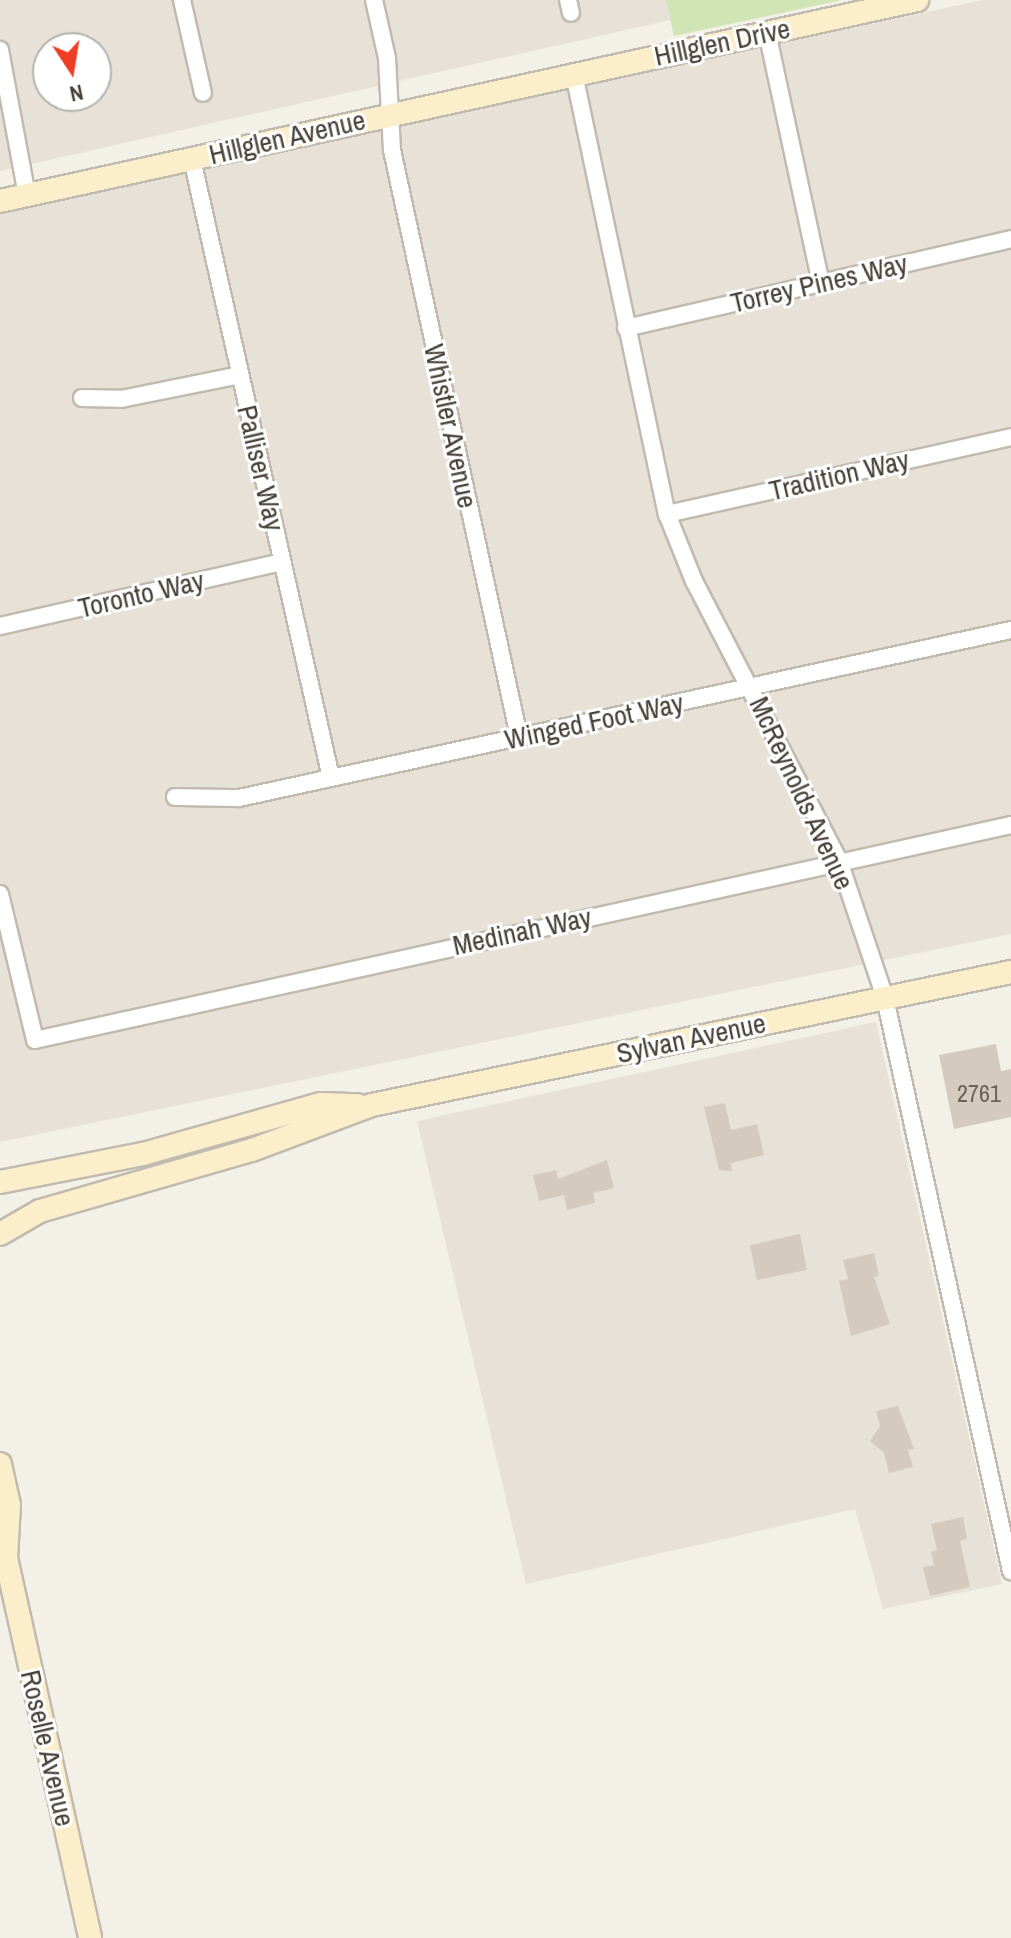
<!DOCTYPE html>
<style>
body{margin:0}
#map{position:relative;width:1011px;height:1938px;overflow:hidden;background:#f3f0e8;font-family:"Archivo Narrow",sans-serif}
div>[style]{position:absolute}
.residential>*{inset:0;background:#e7e1d7}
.green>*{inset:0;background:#d0e5b3}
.building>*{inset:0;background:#d4cbbe}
.roads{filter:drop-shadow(2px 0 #c1baae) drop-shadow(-2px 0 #c1baae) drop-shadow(0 2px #c1baae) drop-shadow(0 -2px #c1baae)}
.street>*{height:16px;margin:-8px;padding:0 8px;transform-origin:8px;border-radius:8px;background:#fff}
.secondary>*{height:22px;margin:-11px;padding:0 11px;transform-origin:11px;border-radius:11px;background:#fbeeca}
span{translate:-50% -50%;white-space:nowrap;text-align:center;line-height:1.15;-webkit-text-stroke:6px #fff;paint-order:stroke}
.number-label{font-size:24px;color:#6a6359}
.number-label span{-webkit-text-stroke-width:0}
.street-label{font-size:28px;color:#464037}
.north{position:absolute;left:32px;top:32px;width:80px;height:80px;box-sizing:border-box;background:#fff;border:2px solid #b5b3af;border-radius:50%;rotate:168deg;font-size:22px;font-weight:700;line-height:32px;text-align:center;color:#464037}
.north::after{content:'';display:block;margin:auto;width:28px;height:36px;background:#ee3e25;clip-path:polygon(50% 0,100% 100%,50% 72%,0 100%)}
</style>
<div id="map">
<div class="residential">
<div style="clip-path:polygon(evenodd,0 0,666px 0,670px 20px,0 171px,0 0,48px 48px,96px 48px,96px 96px,48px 96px,48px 48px)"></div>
<div style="clip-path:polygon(982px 0,1011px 0,1011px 934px,0 1142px,0 213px)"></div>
<div style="clip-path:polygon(876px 1022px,1002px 1584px,883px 1609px,855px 1509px,526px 1584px,417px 1121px)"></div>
</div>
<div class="green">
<div style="clip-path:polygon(666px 0,842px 0,674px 36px)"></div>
</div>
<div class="building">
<div style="clip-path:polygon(996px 1044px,1001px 1071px,1011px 1069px,1011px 1117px,954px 1129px,939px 1055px)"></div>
<div style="clip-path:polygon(725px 1103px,731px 1130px,757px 1124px,764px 1155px,731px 1163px,732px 1171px,719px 1170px,704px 1107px)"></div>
<div style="clip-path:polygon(607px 1160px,614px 1188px,593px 1193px,595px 1203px,567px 1210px,564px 1195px,539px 1201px,533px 1175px,556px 1170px,558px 1179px)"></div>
<div style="clip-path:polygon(800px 1234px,807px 1270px,757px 1280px,750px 1245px)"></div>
<div style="clip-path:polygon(874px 1253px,879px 1276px,874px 1277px,890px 1324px,851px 1336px,839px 1281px,848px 1279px,843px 1260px)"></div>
<div style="clip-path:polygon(898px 1406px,914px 1449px,908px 1450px,913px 1467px,889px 1473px,884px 1453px,870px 1441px,880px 1426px,876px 1411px)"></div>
<div style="clip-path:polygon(963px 1517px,967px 1539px,960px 1541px,970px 1587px,930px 1596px,923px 1567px,934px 1565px,931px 1552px,937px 1550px,931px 1524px)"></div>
</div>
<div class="roads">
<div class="street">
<div style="left:182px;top:0;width:95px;rotate:77.3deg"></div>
<div style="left:374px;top:0;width:59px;rotate:77.4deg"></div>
<div style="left:387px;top:58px;width:92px;rotate:86.9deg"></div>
<div style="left:392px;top:150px;width:601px;rotate:77.79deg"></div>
<div style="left:568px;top:0;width:13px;rotate:77deg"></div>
<div style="left:767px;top:32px;width:257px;rotate:77.9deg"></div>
<div style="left:0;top:50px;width:147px;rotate:79.5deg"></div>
<div style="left:574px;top:74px;width:450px;rotate:78.1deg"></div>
<div style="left:667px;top:514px;width:72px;rotate:68.1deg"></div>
<div style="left:694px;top:581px;width:315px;rotate:62.6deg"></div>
<div style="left:839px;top:861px;width:145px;rotate:71.4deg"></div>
<div style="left:885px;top:998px;width:587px;rotate:77.6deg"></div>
<div style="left:192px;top:159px;width:634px;rotate:77.34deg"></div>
<div style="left:626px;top:328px;width:395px;rotate:-13deg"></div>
<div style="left:82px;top:398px;width:39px;rotate:1deg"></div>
<div style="left:121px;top:399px;width:121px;rotate:-11.4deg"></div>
<div style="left:667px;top:514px;width:353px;rotate:-12.6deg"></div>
<div style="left:0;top:626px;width:289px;rotate:-12.8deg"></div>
<div style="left:175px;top:797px;width:64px;rotate:0.9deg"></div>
<div style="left:239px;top:798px;width:790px;rotate:-12.28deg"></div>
<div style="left:0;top:894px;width:150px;rotate:76.5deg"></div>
<div style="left:35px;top:1040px;width:999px;rotate:-12.42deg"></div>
</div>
<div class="secondary">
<div style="left:0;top:201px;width:939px;rotate:-12.36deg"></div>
<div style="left:0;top:1182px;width:146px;rotate:-11.1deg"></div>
<div style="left:143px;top:1154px;width:185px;rotate:-15.7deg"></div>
<div style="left:321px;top:1104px;width:37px;rotate:2deg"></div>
<div style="left:0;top:1234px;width:46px;rotate:-29.9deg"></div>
<div style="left:40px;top:1211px;width:221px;rotate:-16.1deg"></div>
<div style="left:252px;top:1150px;width:128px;rotate:-20.6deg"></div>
<div style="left:372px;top:1105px;width:653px;rotate:-11.76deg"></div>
<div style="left:0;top:1464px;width:42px;rotate:77.6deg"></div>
<div style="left:9px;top:1505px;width:53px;rotate:93.2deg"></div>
<div style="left:6px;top:1558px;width:389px;rotate:77.5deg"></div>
</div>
</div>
<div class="number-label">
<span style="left:979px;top:1094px">2761</span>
</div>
<div class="street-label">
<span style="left:722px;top:42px;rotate:-12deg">Hillglen Drive</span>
<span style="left:287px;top:137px;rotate:-13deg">Hillglen Avenue</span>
<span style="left:819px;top:283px;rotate:-13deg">Torrey Pines Way</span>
<span style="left:451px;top:426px;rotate:78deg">Whistler Avenue</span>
<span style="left:261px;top:468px;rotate:77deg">Palliser Way</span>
<span style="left:839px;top:475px;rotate:-13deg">Tradition Way</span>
<span style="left:141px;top:594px;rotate:-13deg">Toronto Way</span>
<span style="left:594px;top:721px;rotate:-12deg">Winged Foot Way</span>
<span style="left:802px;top:793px;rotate:65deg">McReynolds Avenue</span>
<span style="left:522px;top:931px;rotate:-12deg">Medinah Way</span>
<span style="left:691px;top:1038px;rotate:-12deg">Sylvan Avenue</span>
<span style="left:48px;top:1748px;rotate:77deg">Roselle Avenue</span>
</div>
<div class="north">N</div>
</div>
